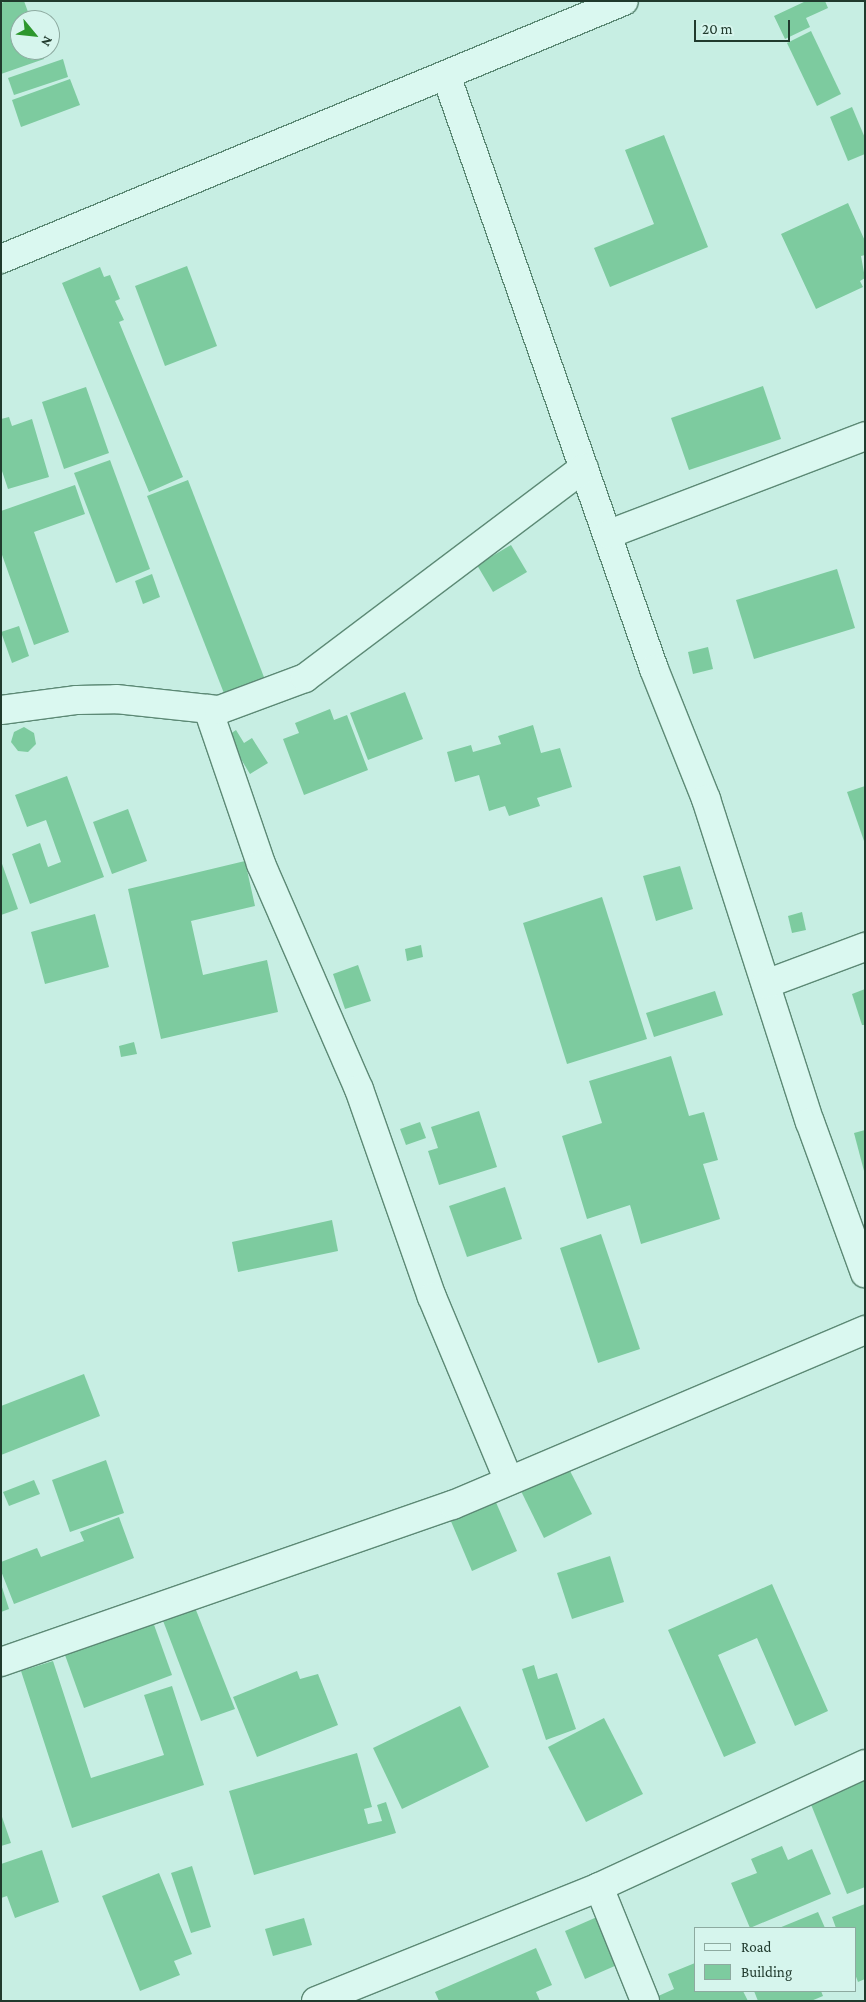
<!DOCTYPE html>
<style>
body{margin:0}
#map{position:relative;width:866px;height:2002px;overflow:hidden;background:#c7eee3;font-family:"Crimson Pro",serif}
div>[style]{position:absolute}
.building>*{inset:0;background:#7dcb9f}
.roads{filter:drop-shadow(1px 0 #5c8975) drop-shadow(-1px 0 #5c8975) drop-shadow(0 1px #5c8975) drop-shadow(0 -1px #5c8975)}
.minor>*{height:28px;margin:-14px;padding:0 14px;transform-origin:14px;border-radius:14px;background:#daf8f0}
span{translate:-50% -50%;white-space:nowrap;text-align:center;line-height:1.15;-webkit-text-stroke:4px #d6f5ed;paint-order:stroke}
.frame{position:absolute;inset:0;border:2px solid #203a2d;pointer-events:none}
.legend{position:absolute;left:694px;top:1927px;width:162px;height:65px;box-sizing:border-box;background:#d6f5ed;border:1px solid #8daaa0;margin:0;padding:6px 9px;list-style:none;font-size:15px;color:#203a2d}
.legend li{display:flex;align-items:center;gap:10px;height:25px}
.legend b{width:25px;border:1px solid #8daaa0}
.north{position:absolute;left:10px;top:10px;width:50px;height:50px;box-sizing:border-box;background:#d6f5ed;border:1px solid #8daaa0;border-radius:50%;rotate:118deg;font-size:14px;font-weight:700;line-height:20px;text-align:center;color:#203a2d}
.north::after{content:'';display:block;margin:auto;width:18px;height:22px;background:#2d972e;clip-path:polygon(50% 0,100% 100%,50% 72%,0 100%)}
.scale{position:absolute;left:694px;top:20px;width:96px;height:22px;box-sizing:border-box;border:2px solid #203a2d;border-top:0;padding-left:6px;font-size:15px;line-height:18px;white-space:nowrap;color:#203a2d;-webkit-text-stroke:4px #d6f5ed;paint-order:stroke}
</style>
<div id="map">
<div class="building">
<div style="clip-path:polygon(7px 1px,24px 1px,31px 20px,20px 20px,20px 50px,41px 50px,44px 59px,1px 74px,1px 3px)"></div>
<div style="clip-path:polygon(806px 1px,825px 1px,828px 8px,806px 18px,810px 27px,785px 39px,774px 16px)"></div>
<div style="clip-path:polygon(811px 31px,841px 94px,817px 106px,787px 43px)"></div>
<div style="clip-path:polygon(63px 59px,68px 77px,14px 95px,8px 78px)"></div>
<div style="clip-path:polygon(70px 79px,80px 105px,21px 127px,12px 100px)"></div>
<div style="clip-path:polygon(852px 107px,865px 138px,865px 154px,848px 161px,830px 117px)"></div>
<div style="clip-path:polygon(664px 135px,708px 247px,610px 287px,594px 248px,654px 224px,625px 150px)"></div>
<div style="clip-path:polygon(848px 203px,865px 241px,865px 255px,861px 256px,865px 278px,860px 281px,863px 287px,816px 309px,781px 234px)"></div>
<div style="clip-path:polygon(187px 266px,217px 346px,165px 366px,135px 286px)"></div>
<div style="clip-path:polygon(100px 267px,104px 277px,110px 275px,120px 299px,115px 301px,124px 320px,119px 322px,183px 477px,149px 492px,62px 283px)"></div>
<div style="clip-path:polygon(763px 386px,781px 439px,689px 470px,671px 418px)"></div>
<div style="clip-path:polygon(86px 387px,109px 453px,64px 469px,42px 402px)"></div>
<div style="clip-path:polygon(9px 417px,12px 426px,32px 419px,49px 477px,8px 489px,1px 468px,1px 419px)"></div>
<div style="clip-path:polygon(110px 460px,150px 569px,116px 583px,74px 473px)"></div>
<div style="clip-path:polygon(188px 480px,267px 685px,227px 701px,147px 496px)"></div>
<div style="clip-path:polygon(75px 485px,85px 514px,34px 532px,69px 632px,34px 645px,1px 552px,1px 511px)"></div>
<div style="clip-path:polygon(511px 545px,527px 572px,493px 592px,477px 565px)"></div>
<div style="clip-path:polygon(837px 569px,855px 628px,754px 659px,736px 600px)"></div>
<div style="clip-path:polygon(152px 574px,160px 597px,143px 604px,135px 581px)"></div>
<div style="clip-path:polygon(19px 626px,29px 656px,12px 663px,1px 632px)"></div>
<div style="clip-path:polygon(708px 647px,713px 669px,693px 674px,688px 652px)"></div>
<div style="clip-path:polygon(405px 692px,423px 739px,368px 760px,350px 713px)"></div>
<div style="clip-path:polygon(330px 709px,334px 720px,347px 715px,368px 770px,304px 795px,283px 739px,299px 733px,295px 723px)"></div>
<div style="clip-path:polygon(533px 725px,541px 753px,560px 748px,572px 787px,537px 798px,540px 806px,509px 816px,505px 806px,489px 811px,479px 775px,455px 782px,447px 752px,471px 745px,473px 752px,501px 744px,498px 736px)"></div>
<div style="clip-path:polygon(24px 727px,34px 733px,36px 744px,28px 752px,18px 751px,11px 742px,14px 732px)"></div>
<div style="clip-path:polygon(236px 730px,244px 743px,252px 738px,268px 763px,250px 774px,227px 736px)"></div>
<div style="clip-path:polygon(67px 776px,104px 877px,30px 904px,12px 854px,40px 843px,48px 867px,61px 862px,46px 820px,27px 827px,15px 795px)"></div>
<div style="clip-path:polygon(865px 786px,865px 841px,864px 841px,847px 792px)"></div>
<div style="clip-path:polygon(128px 809px,147px 861px,112px 874px,93px 822px)"></div>
<div style="clip-path:polygon(1px 861px,18px 909px,1px 915px)"></div>
<div style="clip-path:polygon(245px 861px,255px 906px,191px 921px,203px 975px,267px 960px,278px 1012px,161px 1039px,128px 889px)"></div>
<div style="clip-path:polygon(680px 866px,693px 909px,656px 921px,643px 876px)"></div>
<div style="clip-path:polygon(602px 897px,647px 1039px,567px 1064px,523px 923px)"></div>
<div style="clip-path:polygon(802px 912px,806px 930px,792px 933px,788px 916px)"></div>
<div style="clip-path:polygon(95px 914px,109px 967px,45px 984px,31px 932px)"></div>
<div style="clip-path:polygon(421px 945px,423px 957px,407px 961px,405px 949px)"></div>
<div style="clip-path:polygon(358px 965px,371px 1001px,345px 1009px,333px 974px)"></div>
<div style="clip-path:polygon(865px 989px,865px 1025px,862px 1025px,852px 994px)"></div>
<div style="clip-path:polygon(715px 991px,723px 1015px,654px 1037px,646px 1013px)"></div>
<div style="clip-path:polygon(134px 1042px,137px 1054px,121px 1057px,119px 1046px)"></div>
<div style="clip-path:polygon(671px 1056px,689px 1116px,704px 1112px,718px 1160px,703px 1164px,720px 1219px,641px 1244px,630px 1205px,587px 1219px,562px 1136px,602px 1123px,589px 1081px)"></div>
<div style="clip-path:polygon(479px 1111px,497px 1167px,439px 1185px,428px 1151px,438px 1148px,431px 1127px)"></div>
<div style="clip-path:polygon(420px 1122px,426px 1138px,406px 1145px,400px 1129px)"></div>
<div style="clip-path:polygon(865px 1130px,865px 1171px,864px 1171px,854px 1133px)"></div>
<div style="clip-path:polygon(505px 1187px,522px 1239px,467px 1257px,449px 1206px)"></div>
<div style="clip-path:polygon(332px 1220px,338px 1251px,238px 1272px,232px 1242px)"></div>
<div style="clip-path:polygon(601px 1234px,640px 1349px,598px 1363px,560px 1248px)"></div>
<div style="clip-path:polygon(84px 1374px,100px 1416px,1px 1455px,1px 1406px)"></div>
<div style="clip-path:polygon(106px 1460px,124px 1513px,70px 1532px,52px 1480px)"></div>
<div style="clip-path:polygon(568px 1467px,592px 1514px,544px 1538px,521px 1491px)"></div>
<div style="clip-path:polygon(34px 1480px,40px 1494px,9px 1506px,3px 1492px)"></div>
<div style="clip-path:polygon(495px 1500px,517px 1551px,472px 1571px,450px 1519px)"></div>
<div style="clip-path:polygon(119px 1517px,134px 1558px,14px 1604px,1px 1571px,1px 1562px,37px 1548px,41px 1557px,84px 1541px,80px 1532px)"></div>
<div style="clip-path:polygon(610px 1556px,624px 1602px,572px 1619px,557px 1573px)"></div>
<div style="clip-path:polygon(1px 1584px,9px 1609px,1px 1612px)"></div>
<div style="clip-path:polygon(772px 1584px,828px 1711px,795px 1726px,757px 1638px,718px 1655px,756px 1743px,724px 1757px,668px 1630px)"></div>
<div style="clip-path:polygon(194px 1605px,235px 1709px,201px 1721px,162px 1618px)"></div>
<div style="clip-path:polygon(153px 1622px,172px 1675px,84px 1708px,65px 1655px)"></div>
<div style="clip-path:polygon(53px 1661px,91px 1778px,164px 1755px,144px 1695px,172px 1686px,204px 1785px,72px 1828px,21px 1671px)"></div>
<div style="clip-path:polygon(534px 1665px,538px 1679px,557px 1673px,576px 1729px,546px 1740px,522px 1669px)"></div>
<div style="clip-path:polygon(297px 1671px,300px 1679px,318px 1674px,338px 1725px,257px 1757px,233px 1697px)"></div>
<div style="clip-path:polygon(460px 1706px,489px 1767px,402px 1809px,373px 1748px)"></div>
<div style="clip-path:polygon(604px 1718px,643px 1794px,586px 1822px,548px 1747px)"></div>
<div style="clip-path:polygon(357px 1753px,372px 1807px,364px 1809px,368px 1824px,382px 1821px,377px 1805px,386px 1802px,396px 1833px,254px 1875px,229px 1791px)"></div>
<div style="clip-path:polygon(865px 1780px,865px 1887px,847px 1894px,810px 1802px)"></div>
<div style="clip-path:polygon(1px 1814px,11px 1843px,1px 1846px)"></div>
<div style="clip-path:polygon(782px 1846px,788px 1860px,812px 1849px,831px 1894px,750px 1928px,731px 1883px,757px 1873px,751px 1859px)"></div>
<div style="clip-path:polygon(42px 1850px,59px 1902px,15px 1918px,7px 1896px,1px 1898px,1px 1864px)"></div>
<div style="clip-path:polygon(192px 1866px,211px 1927px,191px 1933px,171px 1873px)"></div>
<div style="clip-path:polygon(159px 1873px,192px 1954px,174px 1961px,180px 1975px,140px 1991px,102px 1896px)"></div>
<div style="clip-path:polygon(865px 1904px,865px 1979px,858px 1982px,855px 1974px,855px 1928px,836px 1928px,832px 1917px)"></div>
<div style="clip-path:polygon(818px 1912px,825px 1928px,779px 1928px)"></div>
<div style="clip-path:polygon(597px 1917px,617px 1965px,585px 1979px,565px 1931px)"></div>
<div style="clip-path:polygon(304px 1918px,312px 1945px,273px 1956px,265px 1929px)"></div>
<div style="clip-path:polygon(536px 1948px,552px 1985px,536px 1992px,540px 2001px,439px 2001px,435px 1992px)"></div>
<div style="clip-path:polygon(695px 1963px,695px 1991px,743px 1991px,748px 2001px,647px 2001px,674px 1989px,668px 1974px)"></div>
<div style="clip-path:polygon(754px 1991px,821px 1991px,823px 1996px,811px 2001px,758px 2001px)"></div>
</div>
<div class="roads">
<div class="minor">
<div style="left:446px;top:75px;width:629px;rotate:70.7deg"></div>
<div style="left:654px;top:669px;width:140px;rotate:68.2deg"></div>
<div style="left:706px;top:799px;width:339px;rotate:72.2deg"></div>
<div style="left:810px;top:1122px;width:161px;rotate:70deg"></div>
<div style="left:1px;top:259px;width:674px;rotate:-22.5deg"></div>
<div style="left:609px;top:534px;width:274px;rotate:-20.9deg"></div>
<div style="left:208px;top:709px;width:164px;rotate:71.1deg"></div>
<div style="left:261px;top:864px;width:245px;rotate:66.5deg"></div>
<div style="left:359px;top:1089px;width:220px;rotate:70.7deg"></div>
<div style="left:432px;top:1297px;width:199px;rotate:67.3deg"></div>
<div style="left:1px;top:710px;width:77px;rotate:-7.5deg"></div>
<div style="left:77px;top:700px;width:39px;rotate:-1deg"></div>
<div style="left:116px;top:699px;width:104px;rotate:6.1deg"></div>
<div style="left:219px;top:710px;width:92px;rotate:-20.4deg"></div>
<div style="left:305px;top:678px;width:349px;rotate:-37deg"></div>
<div style="left:766px;top:984px;width:106px;rotate:-20.5deg"></div>
<div style="left:1px;top:1662px;width:478px;rotate:-19.2deg"></div>
<div style="left:453px;top:1505px;width:448px;rotate:-23deg"></div>
<div style="left:599px;top:1887px;width:123px;rotate:68deg"></div>
<div style="left:316px;top:2001px;width:305px;rotate:-21.9deg"></div>
<div style="left:599px;top:1887px;width:293px;rotate:-24.8deg"></div>
</div>
</div>
<div class="frame"></div>
<ul class="legend">
<li><b style="height:6px;background:#daf8f0"></b>Road</li>
<li><b style="height:14px;background:#7dcb9f"></b>Building</li>
</ul>
<div class="north">N</div>
<div class="scale">20 m</div>
</div>
